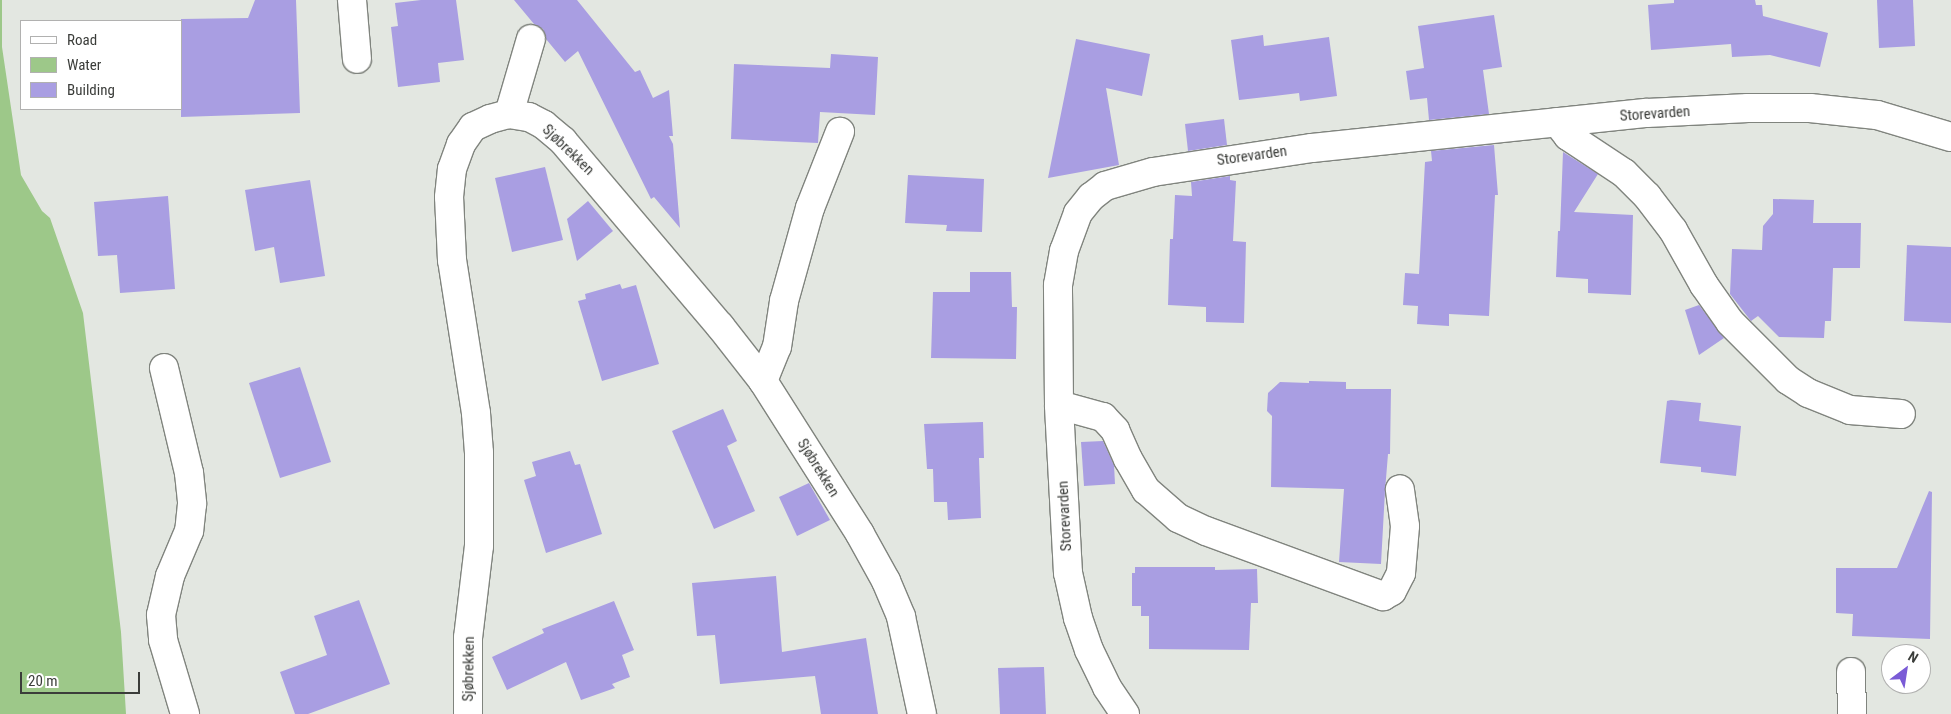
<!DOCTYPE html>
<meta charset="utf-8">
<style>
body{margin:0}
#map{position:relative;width:1951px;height:714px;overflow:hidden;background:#e3e7e1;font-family:"Roboto Condensed",sans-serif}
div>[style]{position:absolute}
.water>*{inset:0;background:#9dc889}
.building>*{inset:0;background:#a99ee2}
.roads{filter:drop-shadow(1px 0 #80847e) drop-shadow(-1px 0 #80847e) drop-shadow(0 1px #80847e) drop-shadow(0 -1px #80847e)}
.minor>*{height:28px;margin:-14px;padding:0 14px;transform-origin:14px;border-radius:14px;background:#fff}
span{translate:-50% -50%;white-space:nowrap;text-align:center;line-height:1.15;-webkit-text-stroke:5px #fff;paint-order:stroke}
.street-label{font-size:15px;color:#3b3d3a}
.legend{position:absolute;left:20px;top:20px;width:162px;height:90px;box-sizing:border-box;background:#fff;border:1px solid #b1b1b0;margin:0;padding:6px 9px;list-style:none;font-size:15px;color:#3b3d3a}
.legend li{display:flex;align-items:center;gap:10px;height:25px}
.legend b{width:25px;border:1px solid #b1b1b0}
.north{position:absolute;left:1881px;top:644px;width:50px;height:50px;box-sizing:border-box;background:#fff;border:1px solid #b1b1b0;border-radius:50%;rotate:31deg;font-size:14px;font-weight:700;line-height:20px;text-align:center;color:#3b3d3a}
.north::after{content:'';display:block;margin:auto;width:18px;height:22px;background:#7a5bd6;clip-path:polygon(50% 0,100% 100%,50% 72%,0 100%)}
.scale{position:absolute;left:20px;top:672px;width:120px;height:22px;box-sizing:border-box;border:2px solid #3b3d3a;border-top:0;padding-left:6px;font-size:15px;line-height:18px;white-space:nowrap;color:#3b3d3a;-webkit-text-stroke:4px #fff;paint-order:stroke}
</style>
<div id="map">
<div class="water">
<div style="clip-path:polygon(0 0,2px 0,2px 47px,21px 175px,42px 211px,50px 218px,83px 313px,121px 632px,126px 714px,0 714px)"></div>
</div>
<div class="building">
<div style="clip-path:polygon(255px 0,296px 0,300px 113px,181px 117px,181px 19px,248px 18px)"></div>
<div style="clip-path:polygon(421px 0,456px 0,464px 60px,438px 63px,440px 82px,398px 87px,391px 27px,398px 26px,395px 3px)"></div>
<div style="clip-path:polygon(514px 0,577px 0,635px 72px,640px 70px,653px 98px,669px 90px,673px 136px,669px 136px,673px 144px,680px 228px,654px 197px,651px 199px,578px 51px,565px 62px,546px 39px,543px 29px,534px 24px)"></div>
<div style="clip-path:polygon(1674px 0,1755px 0,1756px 5px,1762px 5px,1763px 16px,1828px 33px,1820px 67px,1770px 55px,1732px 57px,1731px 44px,1651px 50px,1648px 5px,1674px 3px)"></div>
<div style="clip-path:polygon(1877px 0,1913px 0,1915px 46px,1879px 48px)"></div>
<div style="clip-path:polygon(1494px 15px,1502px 67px,1483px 70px,1489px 114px,1429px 120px,1427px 98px,1410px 100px,1406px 71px,1424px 68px,1418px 26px)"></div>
<div style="clip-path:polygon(1263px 35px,1264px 46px,1329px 37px,1337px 96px,1300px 101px,1299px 93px,1239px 100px,1231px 40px)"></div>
<div style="clip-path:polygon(1076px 39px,1150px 54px,1142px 96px,1106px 88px,1119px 165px,1048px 178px)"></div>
<div style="clip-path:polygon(831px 54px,878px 57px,875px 115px,820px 112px,818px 143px,731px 139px,734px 64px,830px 68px)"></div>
<div style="clip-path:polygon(1224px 119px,1227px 145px,1188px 151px,1185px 124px)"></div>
<div style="clip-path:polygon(1494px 145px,1498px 195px,1495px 195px,1489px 316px,1449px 314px,1449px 326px,1417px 324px,1418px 306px,1403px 305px,1405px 273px,1419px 274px,1425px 162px,1432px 161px,1431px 151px)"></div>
<div style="clip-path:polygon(1563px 152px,1598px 174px,1574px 212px,1633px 215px,1631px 295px,1588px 293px,1588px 279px,1556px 277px,1558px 231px,1560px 231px)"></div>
<div style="clip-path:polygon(545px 167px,563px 240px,512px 252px,495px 178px)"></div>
<div style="clip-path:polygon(908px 175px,984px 179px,982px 232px,946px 231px,947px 225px,905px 223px)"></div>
<div style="clip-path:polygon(1230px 176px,1230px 180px,1236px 181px,1233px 241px,1246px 242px,1244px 323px,1206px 322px,1206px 307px,1168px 305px,1170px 239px,1173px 239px,1175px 195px,1192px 196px,1191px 182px)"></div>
<div style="clip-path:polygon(310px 180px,325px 276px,280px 283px,274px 247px,255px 251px,245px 190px)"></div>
<div style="clip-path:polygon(168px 196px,175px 289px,120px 293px,117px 255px,98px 256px,94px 202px)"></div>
<div style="clip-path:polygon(1773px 199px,1814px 200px,1813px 223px,1861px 223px,1860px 268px,1833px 268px,1831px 321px,1825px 321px,1824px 338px,1779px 337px,1758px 316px,1751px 321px,1730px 294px,1732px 249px,1762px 250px,1763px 226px,1773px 214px)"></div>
<div style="clip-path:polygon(588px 201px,613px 231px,577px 261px,567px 219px)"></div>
<div style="clip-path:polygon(1907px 245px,1951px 247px,1951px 323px,1904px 321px)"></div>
<div style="clip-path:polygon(970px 272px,1011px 272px,1012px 307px,1017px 307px,1016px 359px,931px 358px,933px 292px,970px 292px)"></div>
<div style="clip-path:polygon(620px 284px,622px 289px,636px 285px,659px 364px,602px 381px,578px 301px,586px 299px,585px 294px)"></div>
<div style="clip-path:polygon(1699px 305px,1724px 338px,1699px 355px,1685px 310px)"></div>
<div style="clip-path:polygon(300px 367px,331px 462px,280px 478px,249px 383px)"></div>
<div style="clip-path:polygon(1309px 381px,1346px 382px,1346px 389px,1391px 389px,1390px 454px,1388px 454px,1385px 491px,1381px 564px,1339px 562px,1344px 489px,1271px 487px,1272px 416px,1267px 411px,1268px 393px,1280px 382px,1309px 383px)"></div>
<div style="clip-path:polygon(1671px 400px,1701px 403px,1699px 421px,1741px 426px,1736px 476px,1701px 472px,1701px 467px,1660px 463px,1667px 401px)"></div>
<div style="clip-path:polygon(723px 409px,737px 441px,727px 446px,755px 511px,714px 529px,672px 431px)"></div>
<div style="clip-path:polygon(983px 422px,984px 458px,979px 458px,981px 518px,948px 520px,947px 502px,934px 502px,933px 469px,927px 469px,924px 424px)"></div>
<div style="clip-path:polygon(1103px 441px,1114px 465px,1115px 484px,1084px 486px,1081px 442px)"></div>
<div style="clip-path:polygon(570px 451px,575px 465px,580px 464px,602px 534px,546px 553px,524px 480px,536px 476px,532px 462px)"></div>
<div style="clip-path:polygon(809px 483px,830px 520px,797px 536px,779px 497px)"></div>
<div style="clip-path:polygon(1929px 491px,1932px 492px,1930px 639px,1852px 636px,1853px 614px,1836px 613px,1836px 568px,1897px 568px)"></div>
<div style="clip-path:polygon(1135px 567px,1215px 567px,1215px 570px,1257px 569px,1258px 603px,1251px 603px,1249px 650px,1149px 649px,1149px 616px,1141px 616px,1141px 606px,1132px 606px,1132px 573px,1135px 573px)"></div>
<div style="clip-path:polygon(776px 576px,782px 652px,866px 638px,878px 714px,821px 714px,815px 676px,720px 684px,715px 635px,697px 636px,692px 583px)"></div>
<div style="clip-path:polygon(359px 600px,390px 684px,308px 714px,295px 714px,280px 672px,327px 655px,314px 616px)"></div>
<div style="clip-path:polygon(614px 601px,634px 650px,622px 655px,630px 677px,612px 684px,615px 688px,581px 700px,566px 662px,507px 690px,492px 657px,544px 633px,542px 629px)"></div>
<div style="clip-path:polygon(1044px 667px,1046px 714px,1000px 714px,998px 668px)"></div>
</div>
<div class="roads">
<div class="minor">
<div style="left:352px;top:0;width:59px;rotate:85.2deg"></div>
<div style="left:509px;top:114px;width:78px;rotate:-73.7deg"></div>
<div style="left:1557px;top:122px;width:18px;rotate:52deg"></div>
<div style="left:1568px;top:136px;width:67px;rotate:33.5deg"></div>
<div style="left:1624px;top:173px;width:33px;rotate:45deg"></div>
<div style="left:1647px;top:196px;width:43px;rotate:52.6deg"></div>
<div style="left:1673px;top:230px;width:63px;rotate:60.6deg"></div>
<div style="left:1704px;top:285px;width:45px;rotate:54.9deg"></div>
<div style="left:1730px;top:322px;width:82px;rotate:45deg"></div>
<div style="left:1788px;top:380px;width:24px;rotate:33deg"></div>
<div style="left:1808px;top:393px;width:45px;rotate:22deg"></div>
<div style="left:1850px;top:410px;width:51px;rotate:4.5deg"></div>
<div style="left:164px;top:368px;width:108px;rotate:76.6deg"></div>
<div style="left:189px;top:473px;width:31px;rotate:84deg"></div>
<div style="left:192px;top:504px;width:27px;rotate:96deg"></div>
<div style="left:189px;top:531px;width:49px;rotate:112.9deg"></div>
<div style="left:170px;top:576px;width:40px;rotate:103deg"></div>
<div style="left:161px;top:615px;width:25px;rotate:85deg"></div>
<div style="left:163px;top:640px;width:77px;rotate:73.4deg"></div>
<div style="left:763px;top:381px;width:37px;rotate:-68deg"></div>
<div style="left:777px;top:347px;width:47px;rotate:-81.3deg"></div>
<div style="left:784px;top:301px;width:97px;rotate:-74.4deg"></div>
<div style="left:810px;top:208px;width:82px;rotate:-68.5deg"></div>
<div style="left:1059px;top:405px;width:46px;rotate:15.3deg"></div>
<div style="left:1103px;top:417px;width:18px;rotate:47deg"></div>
<div style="left:1115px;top:430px;width:32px;rotate:66deg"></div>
<div style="left:1128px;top:459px;width:36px;rotate:60deg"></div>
<div style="left:1146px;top:490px;width:43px;rotate:41.2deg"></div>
<div style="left:1178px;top:518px;width:31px;rotate:25deg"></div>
<div style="left:1206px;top:531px;width:189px;rotate:20.2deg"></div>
<div style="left:1383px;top:596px;width:10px;rotate:-29deg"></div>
<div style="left:1392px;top:591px;width:20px;rotate:-63deg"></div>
<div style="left:1401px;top:573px;width:47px;rotate:-85.1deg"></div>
<div style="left:1405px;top:526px;width:37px;rotate:-98deg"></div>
<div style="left:1851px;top:672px;width:42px;rotate:88.6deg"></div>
<div style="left:468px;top:714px;width:76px;rotate:-90deg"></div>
<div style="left:468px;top:638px;width:93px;rotate:-83.2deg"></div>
<div style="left:479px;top:546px;width:93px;rotate:-90deg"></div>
<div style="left:479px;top:453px;width:40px;rotate:-94.3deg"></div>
<div style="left:476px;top:413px;width:155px;rotate:-98.9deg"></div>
<div style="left:452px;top:260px;width:63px;rotate:-92.7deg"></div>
<div style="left:449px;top:197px;width:28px;rotate:-84deg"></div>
<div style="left:452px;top:169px;width:27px;rotate:-70deg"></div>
<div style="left:461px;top:144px;width:21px;rotate:-55deg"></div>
<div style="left:473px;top:127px;width:19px;rotate:-25deg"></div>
<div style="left:490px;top:119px;width:20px;rotate:-15deg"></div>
<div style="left:509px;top:114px;width:20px;rotate:9deg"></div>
<div style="left:529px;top:117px;width:17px;rotate:28deg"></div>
<div style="left:544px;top:125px;width:25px;rotate:40deg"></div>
<div style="left:563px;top:141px;width:243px;rotate:49.7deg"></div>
<div style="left:720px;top:326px;width:70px;rotate:52deg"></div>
<div style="left:763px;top:381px;width:181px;rotate:57.6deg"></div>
<div style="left:860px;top:534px;width:54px;rotate:61deg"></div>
<div style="left:886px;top:581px;width:39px;rotate:67deg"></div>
<div style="left:901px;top:617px;width:99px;rotate:77.8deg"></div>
<div style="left:1125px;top:714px;width:32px;rotate:-124deg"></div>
<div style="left:1107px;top:687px;width:41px;rotate:-115.9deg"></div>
<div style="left:1089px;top:650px;width:34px;rotate:-109deg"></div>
<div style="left:1078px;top:618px;width:46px;rotate:-102.5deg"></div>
<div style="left:1068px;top:573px;width:168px;rotate:-93.1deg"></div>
<div style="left:1059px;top:405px;width:120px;rotate:-90.5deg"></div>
<div style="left:1058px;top:285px;width:35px;rotate:-80deg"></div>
<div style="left:1064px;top:251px;width:40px;rotate:-69.8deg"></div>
<div style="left:1078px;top:213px;width:21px;rotate:-51deg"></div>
<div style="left:1091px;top:197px;width:18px;rotate:-38deg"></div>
<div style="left:1105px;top:186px;width:50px;rotate:-16.3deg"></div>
<div style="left:1153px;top:172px;width:161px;rotate:-8.6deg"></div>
<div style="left:1312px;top:148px;width:337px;rotate:-6deg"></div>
<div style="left:1647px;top:113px;width:101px;rotate:-2.8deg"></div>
<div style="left:1748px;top:108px;width:62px"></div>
<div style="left:1810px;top:108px;width:67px;rotate:6deg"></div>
<div style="left:1877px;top:115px;width:77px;rotate:16.6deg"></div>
</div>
</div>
<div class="street-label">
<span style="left:1655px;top:114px;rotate:-4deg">Storevarden</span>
<span style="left:568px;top:150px;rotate:44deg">Sjøbrekken</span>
<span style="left:1252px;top:156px;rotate:-8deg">Storevarden</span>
<span style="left:818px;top:468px;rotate:58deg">Sjøbrekken</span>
<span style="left:1065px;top:516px;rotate:-93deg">Storevarden</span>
<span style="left:469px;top:669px;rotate:-89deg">Sjøbrekken</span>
</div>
<ul class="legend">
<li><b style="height:6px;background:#fff"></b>Road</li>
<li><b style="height:14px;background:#9dc889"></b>Water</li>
<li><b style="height:14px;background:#a99ee2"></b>Building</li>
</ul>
<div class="north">N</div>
<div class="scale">20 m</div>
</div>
